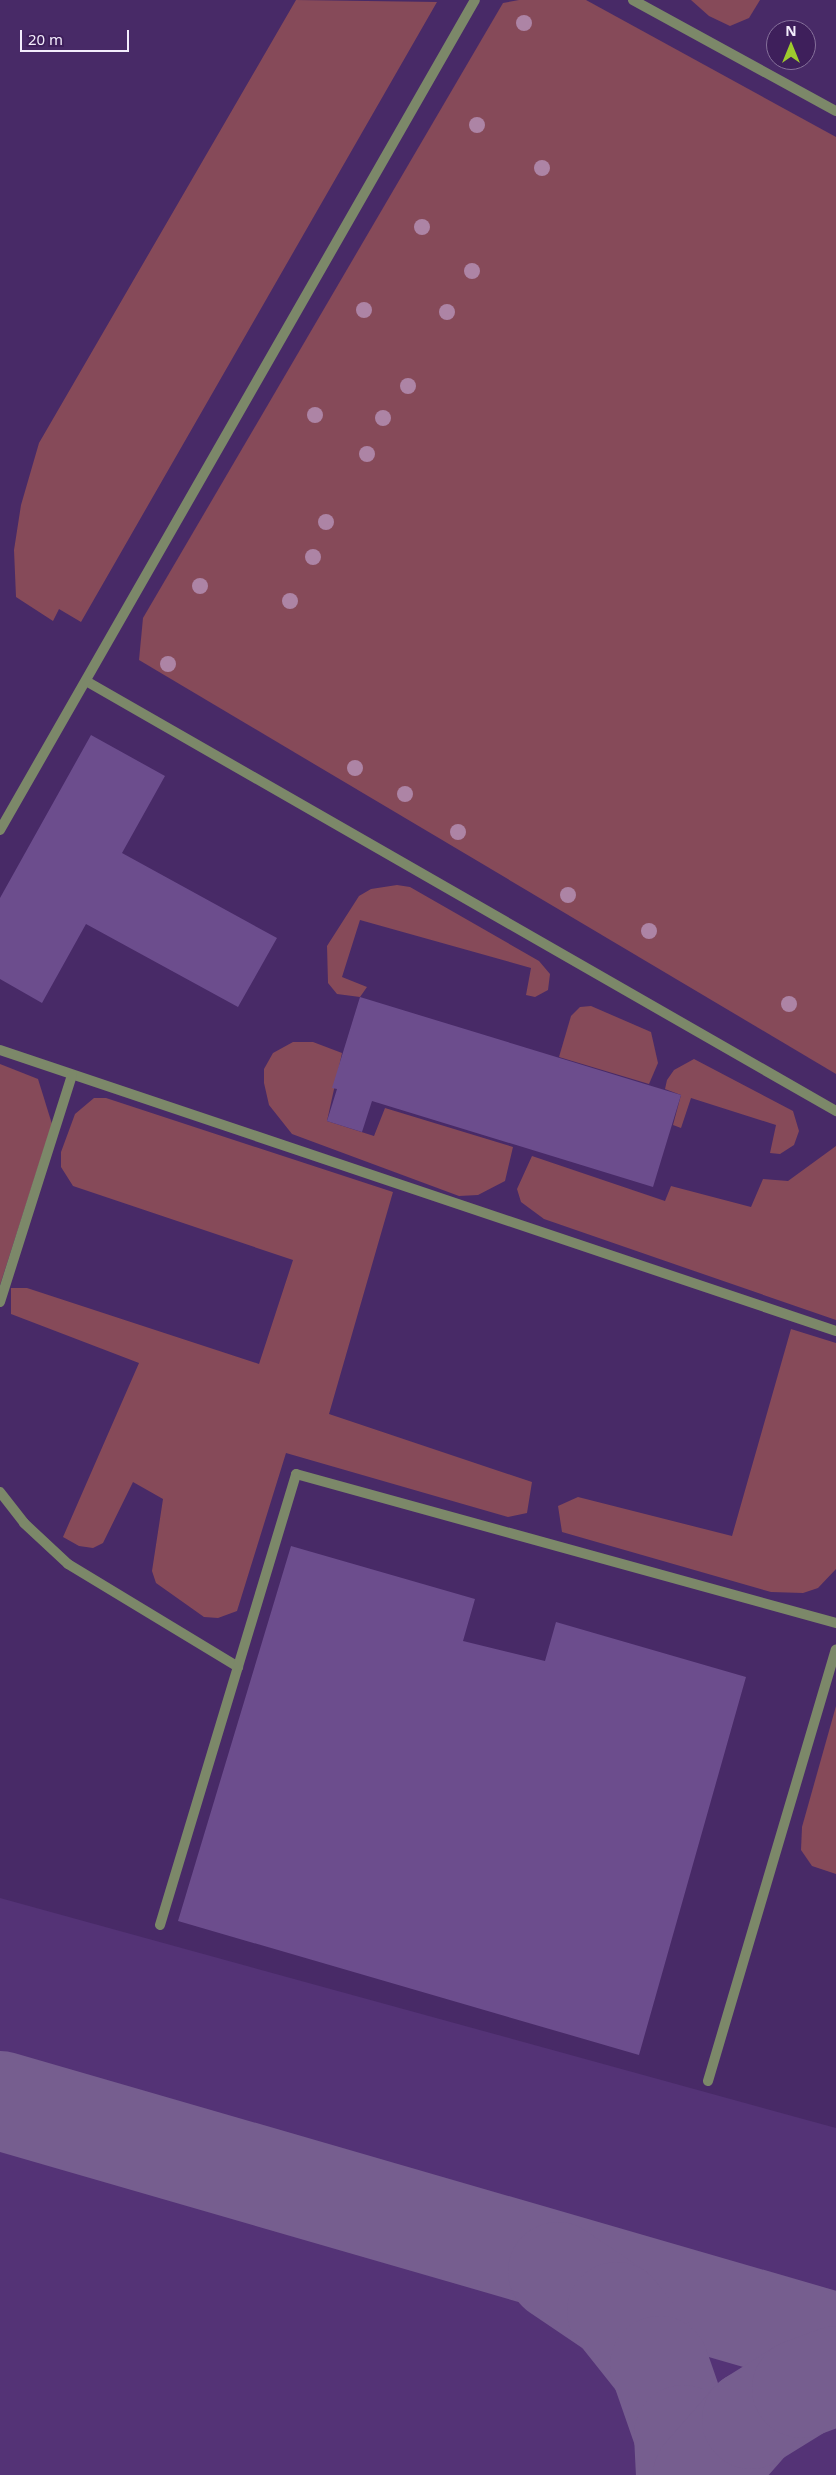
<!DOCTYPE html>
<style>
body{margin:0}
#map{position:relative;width:836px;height:2475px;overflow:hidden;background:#482a67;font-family:"Noto Sans",sans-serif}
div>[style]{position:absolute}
.built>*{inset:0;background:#543376}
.green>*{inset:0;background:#864a59}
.taxiway>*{height:99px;margin:-49.5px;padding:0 49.5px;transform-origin:49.5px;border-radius:49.5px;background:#765e8f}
.building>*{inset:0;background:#6c4d8d}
.service>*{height:10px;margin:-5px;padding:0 5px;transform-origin:5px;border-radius:5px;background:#7c8869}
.trees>*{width:16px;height:16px;margin:-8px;border-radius:50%;background:#ad84a5}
span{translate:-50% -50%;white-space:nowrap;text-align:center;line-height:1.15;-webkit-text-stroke:4px #3e1f5b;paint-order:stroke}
.north{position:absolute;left:766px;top:20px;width:50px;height:50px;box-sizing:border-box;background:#3e1f5b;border:1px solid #86719b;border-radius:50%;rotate:0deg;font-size:14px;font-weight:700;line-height:20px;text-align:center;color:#f3edfc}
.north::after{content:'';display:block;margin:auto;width:18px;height:22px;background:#9eca2e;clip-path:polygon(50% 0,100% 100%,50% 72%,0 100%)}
.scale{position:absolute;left:20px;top:30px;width:109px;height:22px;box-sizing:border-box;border:2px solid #f3edfc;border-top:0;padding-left:6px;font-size:15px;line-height:18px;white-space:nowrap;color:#f3edfc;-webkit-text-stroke:4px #3e1f5b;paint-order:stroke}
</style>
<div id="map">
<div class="built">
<div style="clip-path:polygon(0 1898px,836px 2128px,836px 2475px,0 2475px)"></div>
</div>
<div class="green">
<div style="clip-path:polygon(296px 0,437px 2px,81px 622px,59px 609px,53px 621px,16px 597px,14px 550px,21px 505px,39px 443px)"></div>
<div style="clip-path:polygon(519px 0,586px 0,836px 137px,836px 1074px,139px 660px,143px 618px,503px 3px)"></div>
<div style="clip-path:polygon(691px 0,760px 0,749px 18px,730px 26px,709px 16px)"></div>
<div style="clip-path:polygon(397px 885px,410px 887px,539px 961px,550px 974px,548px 990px,535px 997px,526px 995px,531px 968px,360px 920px,342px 977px,367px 987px,360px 997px,337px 994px,328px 983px,327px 946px,359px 896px,371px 889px)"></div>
<div style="clip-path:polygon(591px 1006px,651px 1032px,658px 1063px,649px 1084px,559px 1057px,571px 1016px,580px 1007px)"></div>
<div style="clip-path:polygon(293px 1042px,313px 1042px,342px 1053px,327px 1121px,374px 1136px,385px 1108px,513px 1147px,505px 1181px,478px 1195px,459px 1196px,292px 1134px,269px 1105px,264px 1083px,264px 1069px,273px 1053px)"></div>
<div style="clip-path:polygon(694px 1059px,793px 1111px,799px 1131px,794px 1145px,780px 1154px,770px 1153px,776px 1125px,691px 1098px,681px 1128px,673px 1125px,681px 1095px,665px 1089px,667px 1080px,674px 1070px)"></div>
<div style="clip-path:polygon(0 1064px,38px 1079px,52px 1124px,0 1285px)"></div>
<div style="clip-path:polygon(94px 1098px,106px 1098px,393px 1192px,329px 1414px,532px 1482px,527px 1513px,508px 1517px,286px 1453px,237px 1611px,218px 1618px,204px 1617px,156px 1583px,152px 1571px,163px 1499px,133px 1482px,103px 1543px,93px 1548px,79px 1546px,63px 1537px,139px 1363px,11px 1314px,11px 1288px,27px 1288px,259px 1364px,293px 1260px,73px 1186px,61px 1167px,61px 1152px,75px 1114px)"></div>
<div style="clip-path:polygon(836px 1146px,836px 1320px,544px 1219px,521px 1202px,517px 1189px,532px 1156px,665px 1201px,671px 1186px,751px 1207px,763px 1179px,788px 1181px)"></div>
<div style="clip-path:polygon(791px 1329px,836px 1343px,836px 1569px,818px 1588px,803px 1593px,771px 1592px,562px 1532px,558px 1506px,578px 1497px,732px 1536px)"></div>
<div style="clip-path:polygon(836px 1706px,836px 1874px,812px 1866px,801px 1850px,802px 1827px)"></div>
</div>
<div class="taxiway">
<div style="left:0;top:2100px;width:870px;rotate:16.14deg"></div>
<div style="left:557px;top:2271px;width:71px;rotate:34.1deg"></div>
<div style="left:616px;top:2311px;width:69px;rotate:51.5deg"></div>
<div style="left:659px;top:2365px;width:73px;rotate:70.8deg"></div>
<div style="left:683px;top:2434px;width:41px;rotate:87.2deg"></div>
<div style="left:702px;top:2475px;width:74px;rotate:-48.8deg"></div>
<div style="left:751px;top:2419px;width:59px;rotate:-31.8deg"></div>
<div style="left:801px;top:2388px;width:37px;rotate:-20deg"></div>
</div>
<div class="building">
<div style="clip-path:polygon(91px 735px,165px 776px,122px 853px,277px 938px,238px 1007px,86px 924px,42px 1003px,0 979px,0 898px)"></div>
<div style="clip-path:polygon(360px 997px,681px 1095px,653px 1187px,372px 1101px,362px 1132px,327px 1121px,337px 1089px,332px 1088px)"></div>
<div style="clip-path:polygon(291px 1546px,475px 1599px,463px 1641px,545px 1661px,556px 1622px,746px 1677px,639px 2055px,178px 1921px)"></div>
</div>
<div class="service">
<div style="left:633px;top:0;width:231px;rotate:28.7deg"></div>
<div style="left:86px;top:681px;width:865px;rotate:29.83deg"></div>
<div style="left:0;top:830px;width:956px;rotate:-60.22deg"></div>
<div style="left:0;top:1050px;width:882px;rotate:18.58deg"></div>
<div style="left:0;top:1302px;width:238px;rotate:-72.4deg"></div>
<div style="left:0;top:1492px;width:39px;rotate:52deg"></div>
<div style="left:24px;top:1523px;width:60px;rotate:43deg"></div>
<div style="left:68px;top:1564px;width:199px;rotate:31.2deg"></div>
<div style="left:160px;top:1925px;width:471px;rotate:-73.2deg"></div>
<div style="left:296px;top:1474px;width:560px;rotate:15.43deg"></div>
<div style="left:708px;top:2081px;width:450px;rotate:-73.5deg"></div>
</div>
<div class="trees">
<div style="left:524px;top:23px"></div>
<div style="left:477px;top:125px"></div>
<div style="left:542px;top:168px"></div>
<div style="left:422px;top:227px"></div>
<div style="left:472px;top:271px"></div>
<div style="left:364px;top:310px"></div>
<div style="left:447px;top:312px"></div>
<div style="left:408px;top:386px"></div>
<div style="left:315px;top:415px"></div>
<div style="left:383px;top:418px"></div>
<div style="left:367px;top:454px"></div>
<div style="left:326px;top:522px"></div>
<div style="left:313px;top:557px"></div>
<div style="left:200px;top:586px"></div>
<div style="left:290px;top:601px"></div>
<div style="left:168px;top:664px"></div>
<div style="left:355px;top:768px"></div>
<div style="left:405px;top:794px"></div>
<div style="left:458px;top:832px"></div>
<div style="left:568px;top:895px"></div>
<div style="left:649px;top:931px"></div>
<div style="left:789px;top:1004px"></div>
</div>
<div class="north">N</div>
<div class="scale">20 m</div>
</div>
